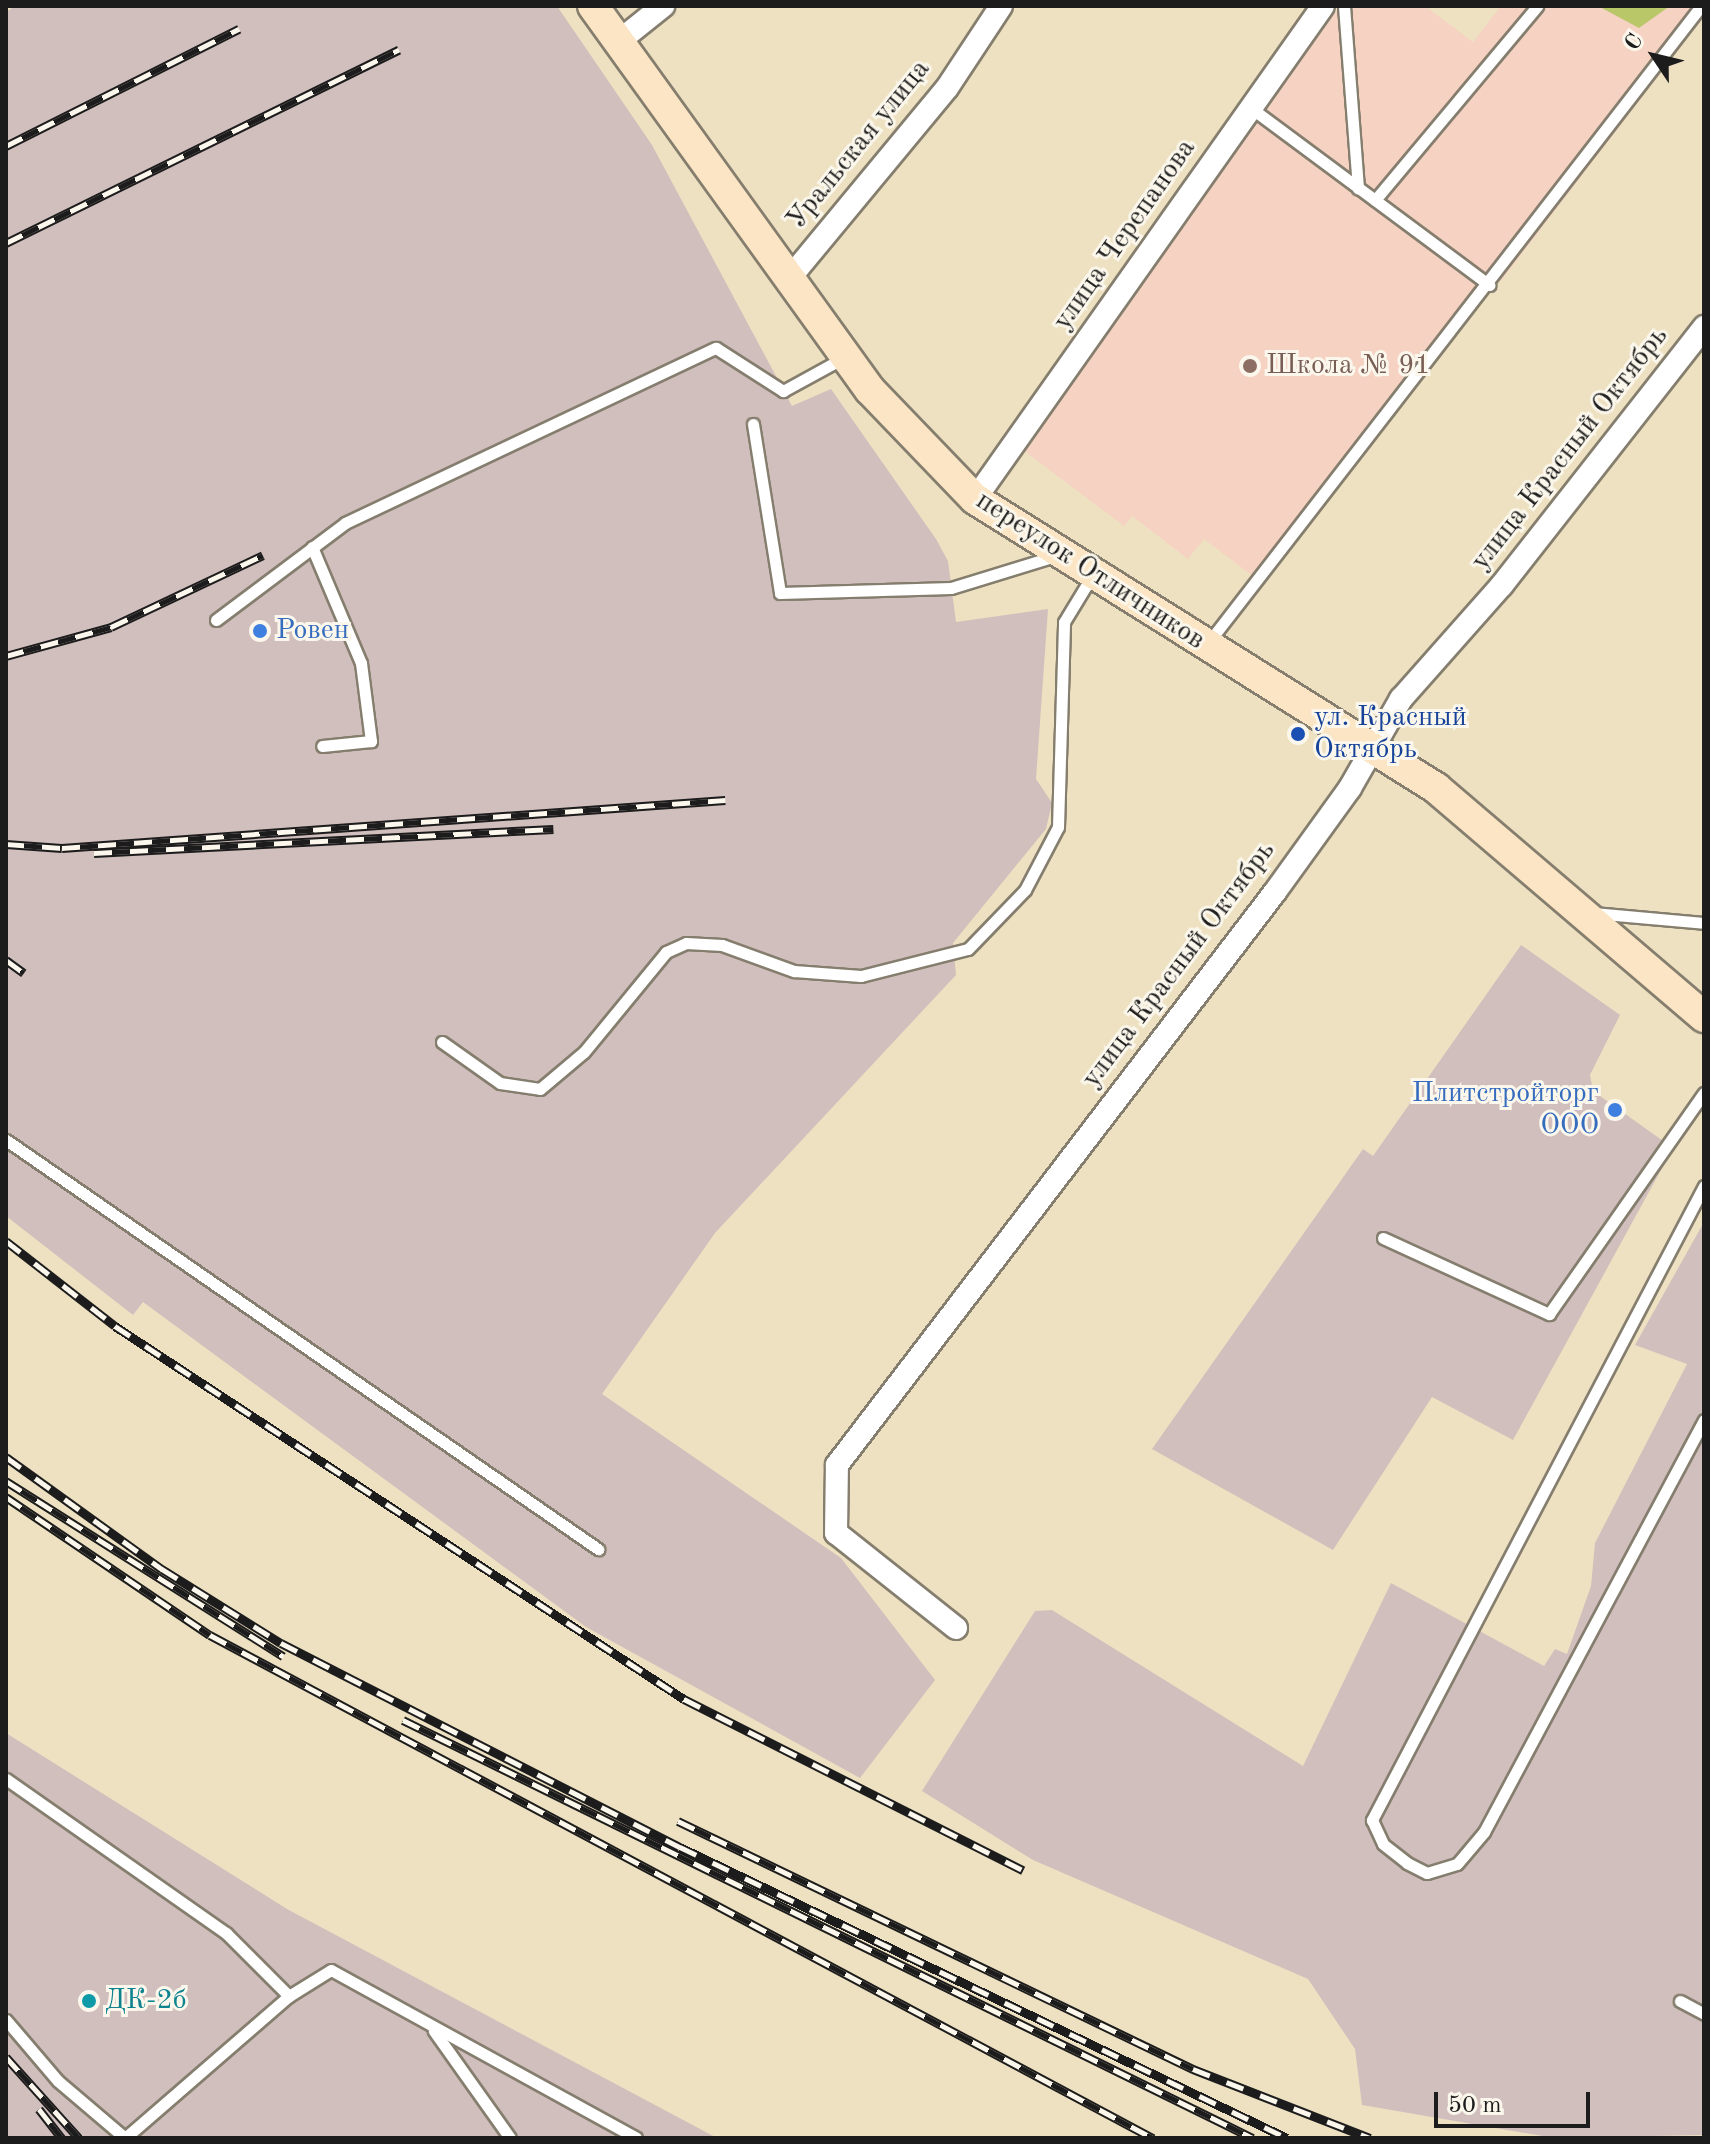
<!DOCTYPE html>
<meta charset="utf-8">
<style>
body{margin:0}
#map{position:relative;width:1710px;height:2144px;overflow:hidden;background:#eee1c1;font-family:"Old Standard TT",serif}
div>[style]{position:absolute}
.built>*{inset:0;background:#f6d2c3}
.industrial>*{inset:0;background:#d1bfbd}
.green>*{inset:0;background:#b9c769}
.roads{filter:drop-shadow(2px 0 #857e6e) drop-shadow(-2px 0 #857e6e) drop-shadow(0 2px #857e6e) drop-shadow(0 -2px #857e6e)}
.lane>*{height:11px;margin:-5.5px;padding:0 5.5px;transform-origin:5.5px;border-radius:5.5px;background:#fff}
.street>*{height:22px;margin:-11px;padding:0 11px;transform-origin:11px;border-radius:11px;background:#fff}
.secondary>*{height:30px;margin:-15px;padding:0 15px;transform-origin:15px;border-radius:15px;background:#fce5c4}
.rail>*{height:9px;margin-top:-4.5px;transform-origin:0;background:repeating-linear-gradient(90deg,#fbf7ec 0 18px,#1c1c1c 0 36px);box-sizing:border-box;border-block:2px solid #1c1c1c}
.dots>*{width:22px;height:22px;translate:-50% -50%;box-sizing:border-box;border:4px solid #fbf7ec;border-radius:50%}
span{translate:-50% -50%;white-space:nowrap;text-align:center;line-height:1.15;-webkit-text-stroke:6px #fbf7ec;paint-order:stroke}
.street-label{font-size:28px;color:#1c1c1c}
.education-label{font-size:28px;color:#785e54}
.left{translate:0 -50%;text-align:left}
.shop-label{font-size:28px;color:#366cbe}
.right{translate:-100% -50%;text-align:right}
.transit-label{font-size:28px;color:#164399}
.culture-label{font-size:28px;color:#0d838f}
.frame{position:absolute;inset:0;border:8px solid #1c1c1c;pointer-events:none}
.north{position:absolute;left:1614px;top:16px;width:80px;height:80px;-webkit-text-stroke:6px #fbf7ec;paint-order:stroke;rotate:305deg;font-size:22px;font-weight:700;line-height:32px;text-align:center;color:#1c1c1c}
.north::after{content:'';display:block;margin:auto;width:28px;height:36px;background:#1c1c1c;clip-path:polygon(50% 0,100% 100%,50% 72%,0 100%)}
.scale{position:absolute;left:1434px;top:2092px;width:156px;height:36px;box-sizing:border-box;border:4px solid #1c1c1c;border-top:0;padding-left:10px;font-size:24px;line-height:28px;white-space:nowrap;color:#1c1c1c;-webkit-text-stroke:6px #fbf7ec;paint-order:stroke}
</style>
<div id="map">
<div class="built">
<div style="clip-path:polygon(1340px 6px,1425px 6px,1473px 42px,1501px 6px,1704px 6px,1704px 16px,1501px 281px,1490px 273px,1254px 577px,1204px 539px,1188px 559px,1132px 516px,1124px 526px,1023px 450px)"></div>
</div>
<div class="industrial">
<div style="clip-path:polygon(15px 6px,557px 6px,652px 145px,792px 406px,831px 389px,936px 539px,948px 561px,956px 622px,1048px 609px,1036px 779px,1052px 803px,1046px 829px,953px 943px,956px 975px,715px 1233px,602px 1394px,841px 1558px,935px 1680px,860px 1778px,586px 1627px,143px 1302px,133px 1315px,6px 1216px,6px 12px)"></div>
<div style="clip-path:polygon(1521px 945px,1620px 1015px,1590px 1075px,1593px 1091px,1673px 1148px,1513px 1440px,1432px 1397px,1333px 1550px,1152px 1449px,1363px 1149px,1373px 1156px)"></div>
<div style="clip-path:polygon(1704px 1222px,1704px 2135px,1554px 2138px,1362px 2105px,1355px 2049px,1308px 1979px,1033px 1860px,922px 1791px,1035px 1611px,1052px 1610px,1303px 1766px,1391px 1583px,1544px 1666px,1555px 1649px,1567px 1654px,1591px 1586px,1595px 1543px,1687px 1364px,1635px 1345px)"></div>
<div style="clip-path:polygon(6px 1733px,287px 1909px,717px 2138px,6px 2138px)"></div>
</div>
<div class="green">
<div style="clip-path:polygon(1598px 6px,1670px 6px,1639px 28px)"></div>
</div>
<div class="roads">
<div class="lane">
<div style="left:1344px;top:6px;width:183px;rotate:85.6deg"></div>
<div style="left:1251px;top:108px;width:297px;rotate:36.6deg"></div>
<div style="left:1375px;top:200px;width:253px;rotate:-50.1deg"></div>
<div style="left:753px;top:424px;width:171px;rotate:80.9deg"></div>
<div style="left:780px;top:593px;width:171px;rotate:-1.7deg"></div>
<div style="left:951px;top:588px;width:109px;rotate:-17.1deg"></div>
<div style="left:312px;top:547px;width:126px;rotate:67.1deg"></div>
<div style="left:361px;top:663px;width:79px;rotate:82.7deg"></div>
<div style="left:371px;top:741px;width:49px;rotate:174.2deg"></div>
<div style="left:216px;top:620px;width:161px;rotate:-36.9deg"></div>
<div style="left:345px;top:523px;width:410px;rotate:-25.3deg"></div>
<div style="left:716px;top:348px;width:80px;rotate:32.7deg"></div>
<div style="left:783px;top:391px;width:71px;rotate:-28.7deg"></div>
<div style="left:1208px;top:643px;width:805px;rotate:-52.26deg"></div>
<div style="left:1593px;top:913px;width:111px;rotate:5.1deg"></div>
<div style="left:442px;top:1042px;width:71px;rotate:35.3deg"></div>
<div style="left:500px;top:1083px;width:40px;rotate:8.5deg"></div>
<div style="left:540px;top:1089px;width:57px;rotate:-40.1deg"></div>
<div style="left:584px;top:1052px;width:129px;rotate:-50.6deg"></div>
<div style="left:666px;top:952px;width:22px;rotate:-24deg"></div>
<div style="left:686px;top:943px;width:36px;rotate:3deg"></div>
<div style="left:722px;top:945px;width:77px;rotate:19.9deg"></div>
<div style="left:794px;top:971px;width:67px;rotate:4.3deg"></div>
<div style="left:861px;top:976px;width:110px;rotate:-14.2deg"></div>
<div style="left:968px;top:949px;width:82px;rotate:-46deg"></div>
<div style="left:1025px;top:890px;width:71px;rotate:-62.4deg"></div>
<div style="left:1058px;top:827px;width:205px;rotate:-88.3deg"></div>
<div style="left:1064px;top:622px;width:54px;rotate:-58.7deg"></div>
<div style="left:6px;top:1140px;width:720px;rotate:34.64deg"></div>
<div style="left:1704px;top:1186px;width:716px;rotate:117.64deg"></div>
<div style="left:1372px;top:1820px;width:26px;rotate:65deg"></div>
<div style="left:1383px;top:1844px;width:31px;rotate:38deg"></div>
<div style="left:1407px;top:1863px;width:22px;rotate:27deg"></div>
<div style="left:1427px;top:1873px;width:31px;rotate:-17deg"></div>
<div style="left:1457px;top:1864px;width:42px;rotate:-49.8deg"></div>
<div style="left:1484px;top:1832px;width:467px;rotate:-61.9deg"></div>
<div style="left:1383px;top:1238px;width:183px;rotate:24.6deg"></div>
<div style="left:1549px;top:1314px;width:270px;rotate:-55deg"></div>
<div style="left:6px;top:1779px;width:269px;rotate:35deg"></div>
<div style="left:226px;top:1933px;width:89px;rotate:45deg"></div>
<div style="left:1680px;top:2001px;width:27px;rotate:28deg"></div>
<div style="left:6px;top:2020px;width:80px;rotate:49.6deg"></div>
<div style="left:58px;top:2081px;width:88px;rotate:40.4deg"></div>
<div style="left:434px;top:2031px;width:131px;rotate:54.6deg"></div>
<div style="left:125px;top:2138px;width:217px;rotate:-40.9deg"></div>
<div style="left:289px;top:1996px;width:49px;rotate:-31.8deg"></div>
<div style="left:331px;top:1970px;width:348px;rotate:28.8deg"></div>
</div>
<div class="street">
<div style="left:618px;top:42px;width:58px;rotate:-38.7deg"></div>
<div style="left:788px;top:280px;width:249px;rotate:-50.4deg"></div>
<div style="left:947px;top:88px;width:98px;rotate:-56.6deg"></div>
<div style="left:975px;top:499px;width:603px;rotate:-54.78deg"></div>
<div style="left:956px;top:1628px;width:153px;rotate:-141.6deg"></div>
<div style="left:836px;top:1533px;width:68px;rotate:-89.2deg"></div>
<div style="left:837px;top:1465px;width:721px;rotate:-52.61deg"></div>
<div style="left:1275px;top:892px;width:128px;rotate:-54.2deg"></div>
<div style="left:1350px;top:788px;width:103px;rotate:-60.2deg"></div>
<div style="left:1401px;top:699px;width:152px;rotate:-48.5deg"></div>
<div style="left:1502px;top:585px;width:328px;rotate:-51.9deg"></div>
</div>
<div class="secondary">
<div style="left:593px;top:6px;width:473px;rotate:54.2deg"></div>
<div style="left:870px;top:390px;width:151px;rotate:46.1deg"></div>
<div style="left:975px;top:499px;width:544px;rotate:32.08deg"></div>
<div style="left:1436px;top:788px;width:353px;rotate:40.5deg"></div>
</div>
</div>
<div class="rail">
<div style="left:6px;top:146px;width:261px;rotate:-26.7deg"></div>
<div style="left:6px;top:243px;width:438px;rotate:-26.2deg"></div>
<div style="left:6px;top:656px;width:109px;rotate:-15.4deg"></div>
<div style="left:111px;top:627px;width:168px;rotate:-25.3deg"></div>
<div style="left:6px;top:844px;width:56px;rotate:4.1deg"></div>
<div style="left:62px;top:848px;width:665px;rotate:-4.14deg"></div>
<div style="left:94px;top:853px;width:460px;rotate:-3deg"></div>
<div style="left:6px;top:960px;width:22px;rotate:36deg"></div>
<div style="left:6px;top:1241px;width:138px;rotate:37.9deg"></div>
<div style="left:115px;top:1326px;width:680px;rotate:33.25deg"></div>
<div style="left:684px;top:1699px;width:380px;rotate:26.8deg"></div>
<div style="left:6px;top:1457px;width:192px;rotate:35.7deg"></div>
<div style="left:162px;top:1569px;width:140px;rotate:31.9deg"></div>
<div style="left:281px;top:1643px;width:448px;rotate:27.1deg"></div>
<div style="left:680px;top:1847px;width:673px;rotate:25.61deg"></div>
<div style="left:6px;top:1481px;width:328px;rotate:32.3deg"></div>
<div style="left:6px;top:1497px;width:246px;rotate:34.1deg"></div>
<div style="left:210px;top:1635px;width:1069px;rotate:28.08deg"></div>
<div style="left:403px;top:1720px;width:947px;rotate:26.19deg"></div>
<div style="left:678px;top:1821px;width:572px;rotate:25.71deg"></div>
<div style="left:1193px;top:2069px;width:190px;rotate:21.3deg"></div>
<div style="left:6px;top:2057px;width:109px;rotate:48deg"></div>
<div style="left:39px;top:2109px;width:37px;rotate:52deg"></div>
</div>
<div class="dots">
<div style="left:1250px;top:366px;background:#8d6e63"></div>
<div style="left:260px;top:631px;background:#3f7fe0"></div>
<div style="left:1298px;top:734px;background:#1a4fb4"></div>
<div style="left:1615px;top:1110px;background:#3f7fe0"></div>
<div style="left:89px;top:2001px;background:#0f9aa8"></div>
</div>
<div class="street-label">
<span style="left:859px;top:145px;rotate:-51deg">Уральская улица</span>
<span style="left:1125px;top:235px;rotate:-55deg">улица Черепанова</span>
<span style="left:1570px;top:449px;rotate:-52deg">улица Красный Октябрь</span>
<span style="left:1090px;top:571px;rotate:33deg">переулок Отличников</span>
<span style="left:1179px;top:965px;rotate:-53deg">улица Красный Октябрь</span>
</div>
<div class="education-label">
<span class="left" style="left:1266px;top:366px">Школа № 91</span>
</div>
<div class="shop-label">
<span class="left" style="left:276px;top:631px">Ровен</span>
<span class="right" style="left:1599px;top:1110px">Плитстройторг<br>ООО</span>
</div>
<div class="transit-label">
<span class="left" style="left:1314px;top:734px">ул. Красный<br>Октябрь</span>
</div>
<div class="culture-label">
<span class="left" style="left:105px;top:2001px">ДК-2б</span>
</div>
<div class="frame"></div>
<div class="north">С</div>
<div class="scale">50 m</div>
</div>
